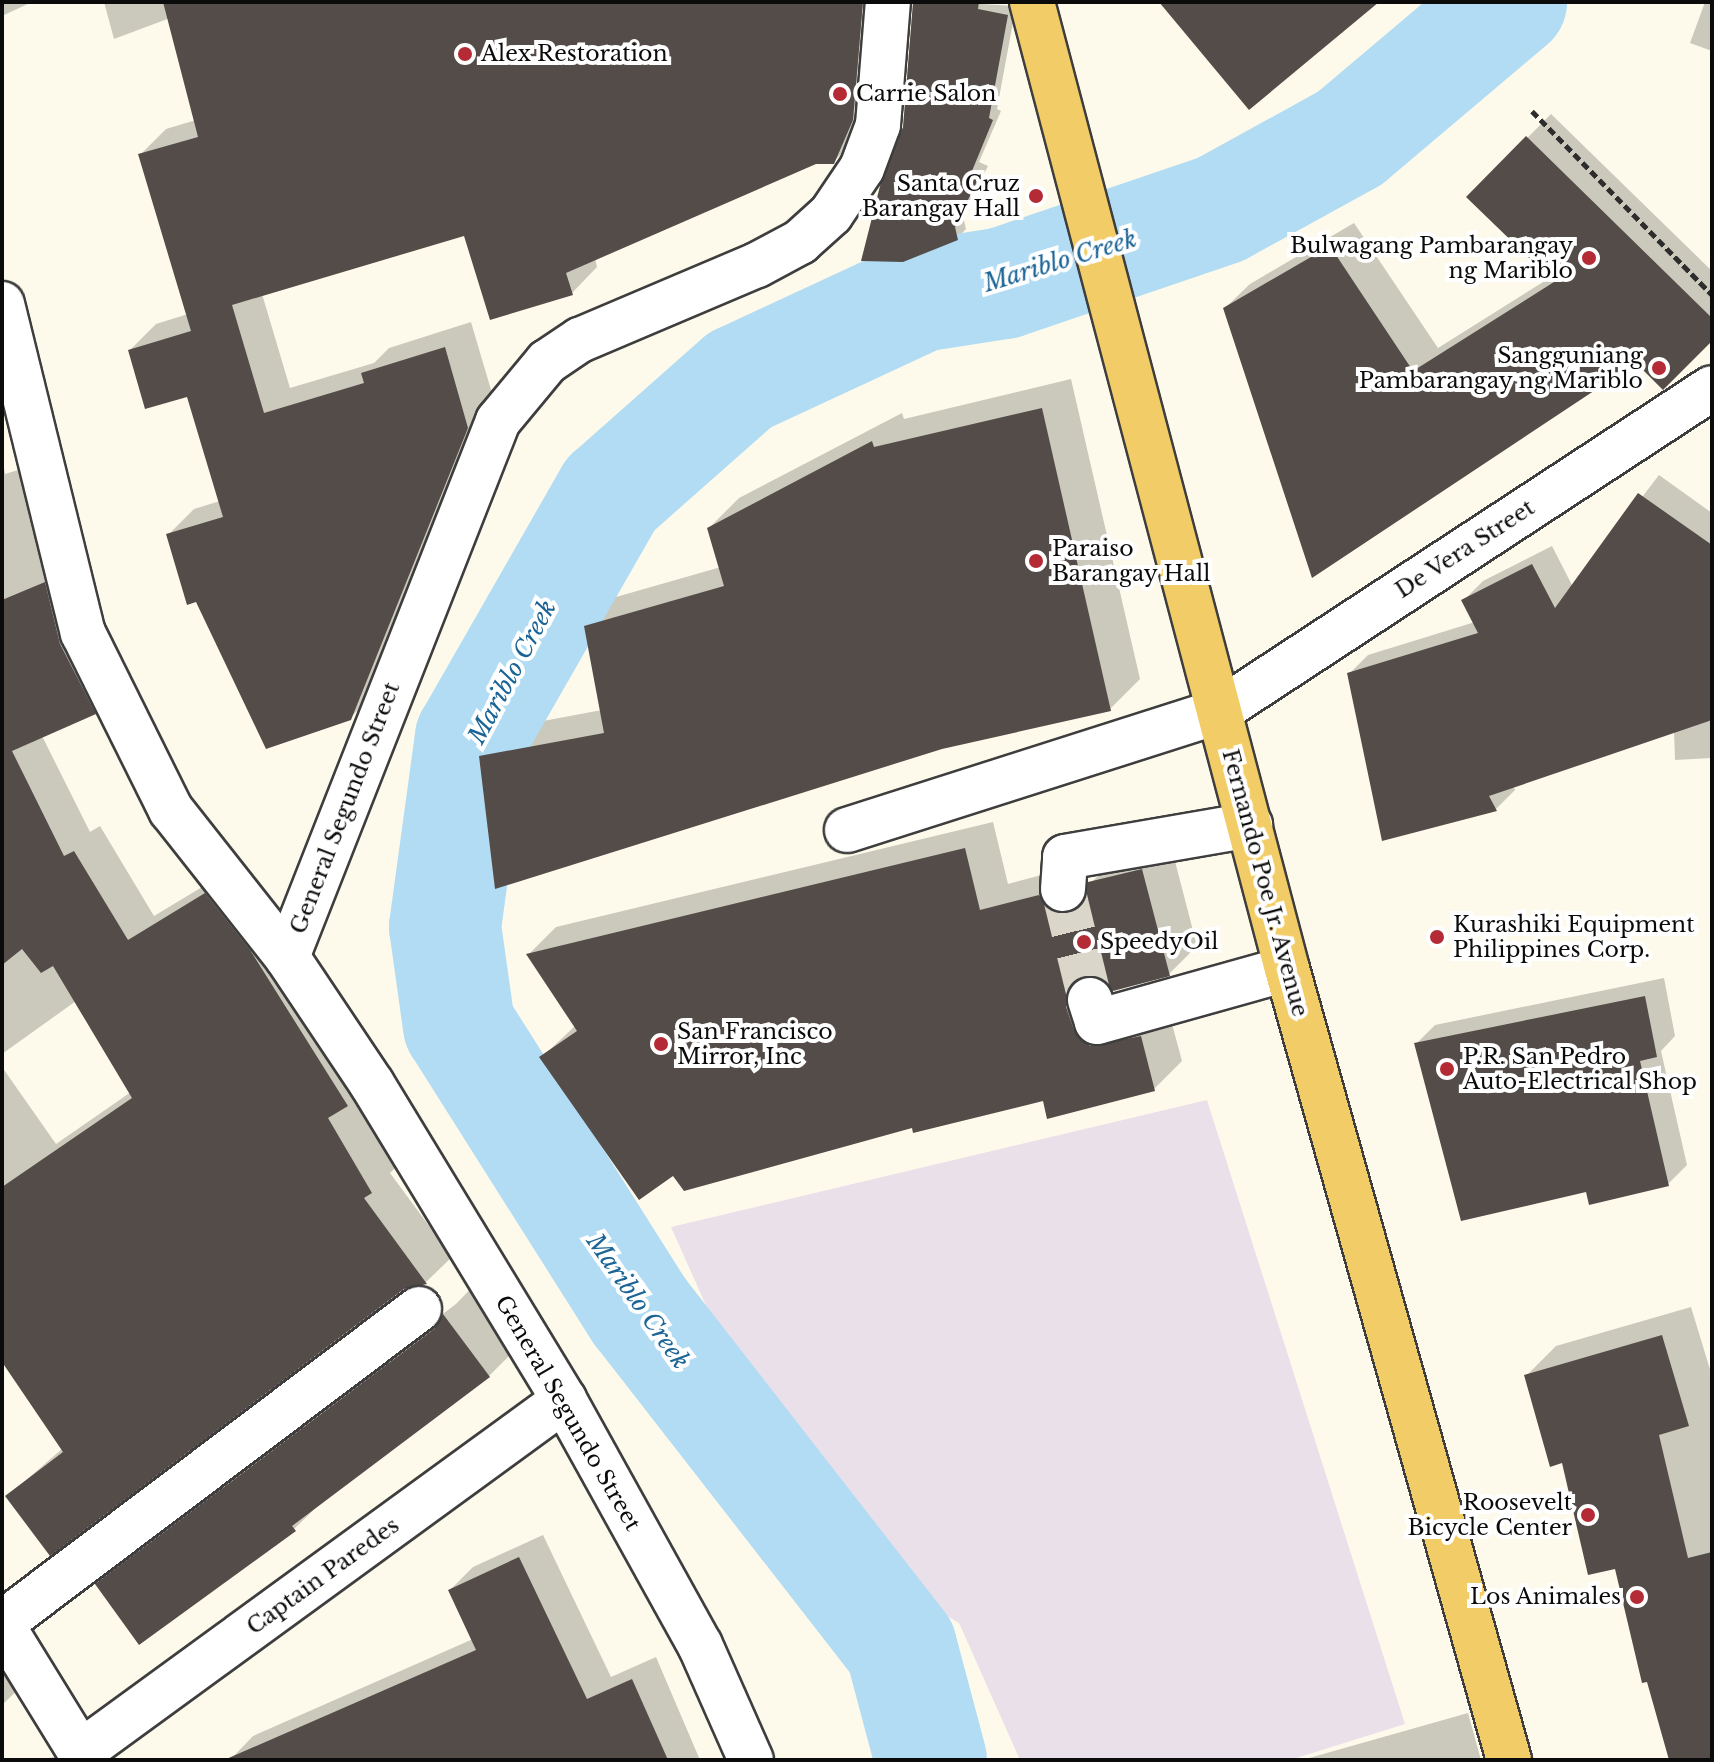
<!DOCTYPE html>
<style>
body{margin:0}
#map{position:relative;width:1714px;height:1762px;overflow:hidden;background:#fefaeb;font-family:"Libre Baskerville",serif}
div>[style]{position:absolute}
.industrial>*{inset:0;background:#e9e0ea}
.shadow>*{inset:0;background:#0003}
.river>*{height:112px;margin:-56px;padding:0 56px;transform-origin:56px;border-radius:56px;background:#b2dcf3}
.building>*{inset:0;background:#534c48}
.minor-tunnel>*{height:44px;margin-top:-22px;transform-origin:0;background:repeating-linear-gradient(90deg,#dad6c9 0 44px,transparent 0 66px)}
.path>*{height:5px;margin-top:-2.5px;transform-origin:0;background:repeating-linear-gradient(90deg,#2d2d2d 0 8px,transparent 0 12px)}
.roads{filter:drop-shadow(2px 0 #3e3e3e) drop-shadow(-2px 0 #3e3e3e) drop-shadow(0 2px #3e3e3e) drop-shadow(0 -2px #3e3e3e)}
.minor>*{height:44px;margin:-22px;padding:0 22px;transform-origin:22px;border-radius:22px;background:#fff}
.major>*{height:44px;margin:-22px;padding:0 22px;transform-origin:22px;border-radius:22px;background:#f2cc66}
.dots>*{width:22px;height:22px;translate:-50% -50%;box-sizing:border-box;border:4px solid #fff;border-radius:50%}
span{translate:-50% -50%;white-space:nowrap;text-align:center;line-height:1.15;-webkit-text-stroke:8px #fff;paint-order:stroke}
.poi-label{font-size:22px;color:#0b0b0b}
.left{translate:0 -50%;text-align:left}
.right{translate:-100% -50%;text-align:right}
.street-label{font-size:22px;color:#0b0b0b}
.water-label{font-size:24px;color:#1b6496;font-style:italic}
.frame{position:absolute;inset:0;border:4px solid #0b0b0b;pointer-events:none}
</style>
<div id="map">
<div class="industrial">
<div style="clip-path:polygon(1207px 1100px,1405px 1724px,1290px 1760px,1020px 1760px,959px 1623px,880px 1577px,762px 1431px,671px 1227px)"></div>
</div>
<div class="shadow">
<div style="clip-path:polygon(2px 2px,32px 2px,2px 16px)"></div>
<div style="clip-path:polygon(104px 2px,886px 2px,860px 136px,833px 162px,816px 162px,595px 258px,597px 267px,572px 293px,465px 233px,262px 294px,290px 388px,374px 363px,389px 348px,471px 322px,494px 400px,377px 691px,350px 718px,168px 535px,194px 509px,220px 501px,188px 394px,130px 350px,156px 324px,188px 314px,140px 155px,166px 129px,196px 120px,170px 18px,114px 39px)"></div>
<div style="clip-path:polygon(948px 2px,1016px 6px,997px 109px,1001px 111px,979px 162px,988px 166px,963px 216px,966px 229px,957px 238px,902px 260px)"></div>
<div style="clip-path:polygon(1705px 2px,1712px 2px,1712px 51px,1690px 43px)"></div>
<div style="clip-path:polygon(1551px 114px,1712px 271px,1712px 338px,1636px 360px,1313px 575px,1225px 308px,1250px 284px,1354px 223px,1438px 348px,1551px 277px,1469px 197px)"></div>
<div style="clip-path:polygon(1071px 379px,1140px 679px,1110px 709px,481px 756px,511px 727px,602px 710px,586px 627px,616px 597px,721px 567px,709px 528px,739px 498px,902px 413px,904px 419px)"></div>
<div style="clip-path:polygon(2px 454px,5px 474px,31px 466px,120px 687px,94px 713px,42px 736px,90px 832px,100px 826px,154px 916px,232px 869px,397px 1166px,390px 1173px,452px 1257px,426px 1282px,403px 1287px,8px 1496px,63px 1448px,2px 1330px,2px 1067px,56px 1144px,131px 1092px,76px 1001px,2px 1054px)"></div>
<div style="clip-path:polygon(1659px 475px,1712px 513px,1712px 758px,1675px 760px,1674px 731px,1513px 786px,1515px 790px,1496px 809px,1384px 839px,1349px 674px,1368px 655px,1475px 622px,1464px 600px,1483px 581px,1552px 546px,1573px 587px)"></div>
<div style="clip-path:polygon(993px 822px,1008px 884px,1068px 868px,1078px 883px,1090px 884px,1119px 855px,1170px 842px,1197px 946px,1169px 974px,1093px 978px,1101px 1002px,1168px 1009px,1182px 1061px,1154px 1089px,1044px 1098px,674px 1173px,541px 1058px,576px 1025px,529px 954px,556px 927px)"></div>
<div style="clip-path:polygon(1664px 978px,1675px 1036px,1661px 1051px,1687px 1165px,1668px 1184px,1587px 1190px,1416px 1044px,1435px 1025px)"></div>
<div style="clip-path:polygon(490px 1269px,535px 1330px,489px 1376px,324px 1500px,294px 1529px,97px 1585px,143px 1539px,456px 1304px)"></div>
<div style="clip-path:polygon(1691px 1307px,1712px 1376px,1712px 1760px,1672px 1760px,1616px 1567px,1526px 1376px,1556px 1346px)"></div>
<div style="clip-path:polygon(543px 1535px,611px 1677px,656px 1657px,700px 1760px,230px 1760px,253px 1736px,473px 1639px,450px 1590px,473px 1567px)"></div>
<div style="clip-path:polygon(2px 1647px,27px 1681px,2px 1705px)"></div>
<div style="clip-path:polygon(1468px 1713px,1481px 1760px,1302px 1760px)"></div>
<div style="clip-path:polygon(89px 1750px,91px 1760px,39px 1760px)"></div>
</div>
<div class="river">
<div style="left:931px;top:1760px;width:117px;rotate:-104.9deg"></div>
<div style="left:901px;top:1647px;width:425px;rotate:-127.9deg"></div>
<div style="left:640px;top:1312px;width:338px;rotate:-122.3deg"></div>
<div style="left:459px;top:1026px;width:100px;rotate:-98deg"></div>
<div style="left:445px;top:927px;width:191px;rotate:-82.2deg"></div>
<div style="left:471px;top:738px;width:281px;rotate:-60.2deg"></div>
<div style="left:611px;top:494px;width:172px;rotate:-41.5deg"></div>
<div style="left:740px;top:380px;width:200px;rotate:-24.9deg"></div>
<div style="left:921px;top:296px;width:84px;rotate:-8.9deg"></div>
<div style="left:1004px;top:283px;width:229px;rotate:-18.8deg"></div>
<div style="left:1221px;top:209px;width:147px;rotate:-28.8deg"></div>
<div style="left:1350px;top:138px;width:211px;rotate:-40.2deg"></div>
</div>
<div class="building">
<div style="clip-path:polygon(163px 2px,863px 2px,853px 120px,834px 164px,816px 164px,566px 273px,573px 295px,490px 320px,464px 236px,232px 305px,264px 413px,364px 383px,361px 373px,445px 347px,468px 428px,351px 720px,266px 749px,196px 602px,187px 605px,166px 534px,223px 517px,187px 397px,145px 409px,128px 350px,191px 331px,138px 154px,198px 137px)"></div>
<div style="clip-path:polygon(913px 2px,979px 2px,978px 9px,1008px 15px,989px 118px,993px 120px,972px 171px,980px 175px,955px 227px,958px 240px,903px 262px,861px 261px,880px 186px,903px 127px)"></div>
<div style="clip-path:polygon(1159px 2px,1379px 2px,1249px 110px)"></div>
<div style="clip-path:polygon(1526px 136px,1712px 318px,1712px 341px,1663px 390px,1636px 363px,1312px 578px,1223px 308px,1330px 246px,1413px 371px,1554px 282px,1466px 197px)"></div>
<div style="clip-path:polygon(1042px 408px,1111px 711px,942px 749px,495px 889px,479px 756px,604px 733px,584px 626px,724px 586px,707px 528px,872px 441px,874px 447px)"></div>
<div style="clip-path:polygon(1638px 493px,1712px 545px,1712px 720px,1489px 796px,1497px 811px,1382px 841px,1347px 673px,1478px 633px,1461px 600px,1532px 564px,1555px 608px)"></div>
<div style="clip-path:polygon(45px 582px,60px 644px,96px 714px,12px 751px,64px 856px,74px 851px,128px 940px,205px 893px,250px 950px,348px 1106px,328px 1118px,372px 1193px,364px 1198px,427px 1284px,404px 1289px,50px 1556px,5px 1496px,63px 1452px,2px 1362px,2px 1187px,132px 1098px,53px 966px,41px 973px,22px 949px,2px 965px,2px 600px)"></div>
<div style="clip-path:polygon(965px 848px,980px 910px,1039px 895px,1050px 910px,1073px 912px,1084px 902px,1088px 882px,1142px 869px,1170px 976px,1113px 991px,1096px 976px,1083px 976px,1071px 984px,1066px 1007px,1074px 1030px,1090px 1046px,1141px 1036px,1155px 1091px,1047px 1119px,1043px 1101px,913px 1133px,912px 1128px,684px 1191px,673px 1176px,639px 1200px,539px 1057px,577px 1031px,526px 954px)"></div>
<div style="clip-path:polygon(1645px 996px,1657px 1057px,1640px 1061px,1669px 1186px,1589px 1205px,1586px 1192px,1461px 1221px,1414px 1043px)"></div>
<div style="clip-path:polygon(443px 1314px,490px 1377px,292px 1526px,296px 1531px,139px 1645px,95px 1584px,434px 1329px)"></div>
<div style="clip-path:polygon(1662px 1335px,1689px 1426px,1659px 1435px,1688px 1558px,1712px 1552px,1712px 1760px,1669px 1760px,1647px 1682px,1642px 1683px,1615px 1569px,1588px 1575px,1562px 1463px,1550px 1467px,1524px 1375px)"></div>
<div style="clip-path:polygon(519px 1557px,587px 1699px,632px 1679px,668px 1760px,224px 1760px,476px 1650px,448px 1590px)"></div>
</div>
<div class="minor-tunnel">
<div style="left:1063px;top:889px;width:114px;rotate:76.3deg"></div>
</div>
<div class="path">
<div style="left:1532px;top:111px;width:257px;rotate:45.6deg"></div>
</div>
<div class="roads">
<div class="minor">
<div style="left:2px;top:304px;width:339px;rotate:76.2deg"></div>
<div style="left:83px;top:633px;width:198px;rotate:63.6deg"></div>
<div style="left:171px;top:810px;width:187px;rotate:51.7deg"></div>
<div style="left:287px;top:957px;width:153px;rotate:56.2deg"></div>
<div style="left:372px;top:1084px;width:370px;rotate:58.7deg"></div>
<div style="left:564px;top:1400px;width:280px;rotate:61deg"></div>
<div style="left:700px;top:1645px;width:126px;rotate:66.1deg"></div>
<div style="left:847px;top:830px;width:391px;rotate:-17.7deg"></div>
<div style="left:1219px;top:711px;width:589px;rotate:-33.23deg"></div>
<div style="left:1063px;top:889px;width:32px;rotate:-86deg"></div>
<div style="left:1065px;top:857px;width:188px;rotate:-9.8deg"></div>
<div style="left:287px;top:957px;width:576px;rotate:-68.51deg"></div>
<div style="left:498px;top:421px;width:77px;rotate:-50.3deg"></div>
<div style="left:547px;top:362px;width:40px;rotate:-34deg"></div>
<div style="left:580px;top:340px;width:192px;rotate:-23deg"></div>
<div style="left:757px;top:265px;width:49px;rotate:-28.1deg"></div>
<div style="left:800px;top:242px;width:42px;rotate:-42.1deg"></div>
<div style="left:831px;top:214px;width:55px;rotate:-56deg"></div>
<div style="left:862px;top:168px;width:46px;rotate:-69.6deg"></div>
<div style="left:878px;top:125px;width:123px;rotate:-85.4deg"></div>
<div style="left:1090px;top:1000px;width:23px;rotate:72deg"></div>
<div style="left:1097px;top:1022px;width:197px;rotate:-15.6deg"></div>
<div style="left:2px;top:1623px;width:522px;rotate:-36.98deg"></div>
<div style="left:2px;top:1625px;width:158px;rotate:58.4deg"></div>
<div style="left:81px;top:1752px;width:598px;rotate:-36.08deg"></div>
</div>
<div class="major">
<div style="left:1032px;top:2px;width:1000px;rotate:75.23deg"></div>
<div style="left:1287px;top:969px;width:822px;rotate:74.32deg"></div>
</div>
</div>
<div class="dots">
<div style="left:465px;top:54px;background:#b42a35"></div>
<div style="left:840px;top:94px;background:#b42a35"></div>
<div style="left:1036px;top:196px;background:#b42a35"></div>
<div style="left:1589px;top:258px;background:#b42a35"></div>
<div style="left:1659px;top:368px;background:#b42a35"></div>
<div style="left:1036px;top:561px;background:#b42a35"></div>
<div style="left:1437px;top:937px;background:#b42a35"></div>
<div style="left:1084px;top:942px;background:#b42a35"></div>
<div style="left:661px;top:1044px;background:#b42a35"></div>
<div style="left:1447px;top:1069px;background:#b42a35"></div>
<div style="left:1588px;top:1515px;background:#b42a35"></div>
<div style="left:1637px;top:1597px;background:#b42a35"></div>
</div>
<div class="poi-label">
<span class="left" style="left:481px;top:54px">Alex Restoration</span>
<span class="left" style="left:856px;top:94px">Carrie Salon</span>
<span class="right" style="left:1020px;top:196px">Santa Cruz<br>Barangay Hall</span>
<span class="right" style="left:1573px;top:258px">Bulwagang Pambarangay<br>ng Mariblo</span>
<span class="right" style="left:1643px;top:368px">Sangguniang<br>Pambarangay ng Mariblo</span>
<span class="left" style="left:1052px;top:561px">Paraiso<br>Barangay Hall</span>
<span class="left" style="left:1453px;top:937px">Kurashiki Equipment<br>Philippines Corp.</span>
<span class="left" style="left:1100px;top:942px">SpeedyOil</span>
<span class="left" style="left:677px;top:1044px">San Francisco<br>Mirror, Inc</span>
<span class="left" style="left:1463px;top:1069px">P.R. San Pedro<br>Auto-Electrical Shop</span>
<span class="right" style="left:1572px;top:1515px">Roosevelt<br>Bicycle Center</span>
<span class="right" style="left:1621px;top:1597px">Los Animales</span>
</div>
<div class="street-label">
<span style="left:1465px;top:549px;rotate:-33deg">De Vera Street</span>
<span style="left:345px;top:808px;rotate:-69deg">General Segundo Street</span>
<span style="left:1265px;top:883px;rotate:75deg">Fernando Poe Jr. Avenue</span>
<span style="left:568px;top:1413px;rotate:60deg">General Segundo Street</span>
<span style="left:323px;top:1576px;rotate:-36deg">Captain Paredes</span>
</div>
<div class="water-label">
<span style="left:1060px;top:261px;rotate:-17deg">Mariblo Creek</span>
<span style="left:512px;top:672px;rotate:-62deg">Mariblo Creek</span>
<span style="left:638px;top:1301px;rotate:55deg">Mariblo Creek</span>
</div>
<div class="frame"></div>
</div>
